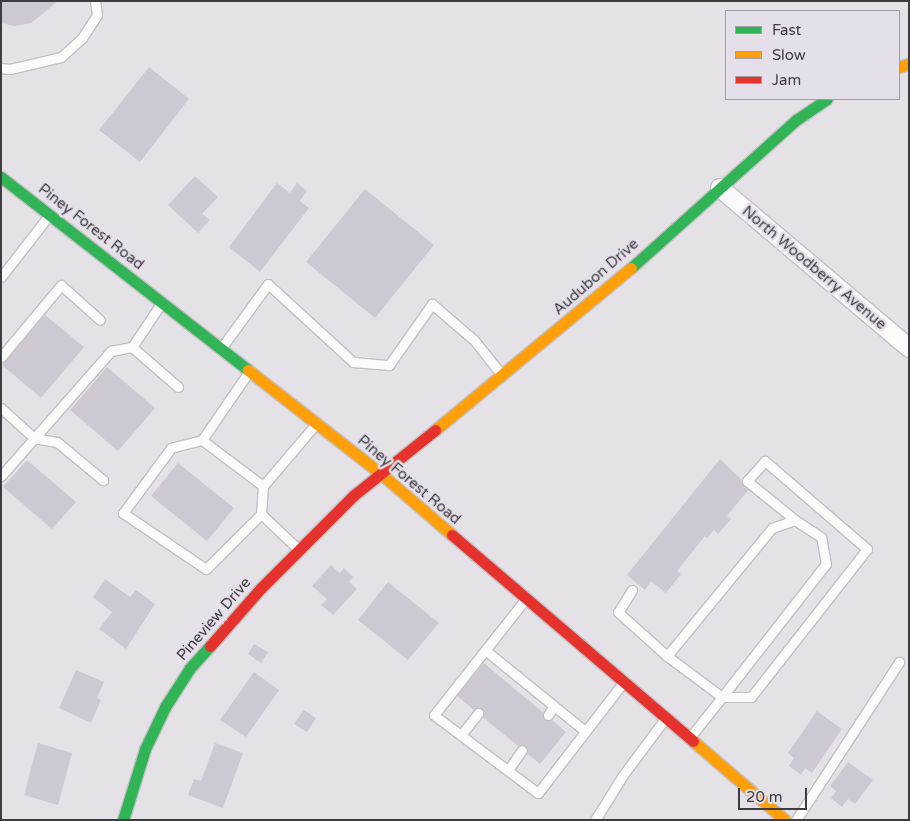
<!DOCTYPE html>
<style>
body{margin:0}
#map{position:relative;width:910px;height:821px;overflow:hidden;background:#e5e2e7;font-family:"Varela Round",sans-serif}
div>[style]{position:absolute}
.building>*{inset:0;background:#cdc8d2}
.roads{filter:drop-shadow(1px 0 #c3c0c4) drop-shadow(-1px 0 #c3c0c4) drop-shadow(0 1px #c3c0c4) drop-shadow(0 -1px #c3c0c4)}
.lane>*{height:9px;margin:-4.5px;padding:0 4.5px;transform-origin:4.5px;border-radius:4.5px;background:#fbfbfb}
.street>*{height:18px;margin:-9px;padding:0 9px;transform-origin:9px;border-radius:9px;background:#fbfbfb}
.fast>*{height:11px;margin:-5.5px;padding:0 5.5px;transform-origin:5.5px;border-radius:5.5px;background:#30b455}
.slow>*{height:11px;margin:-5.5px;padding:0 5.5px;transform-origin:5.5px;border-radius:5.5px;background:#ff9f0a}
.jam>*{height:11px;margin:-5.5px;padding:0 5.5px;transform-origin:5.5px;border-radius:5.5px;background:#e5322d}
span{translate:-50% -50%;white-space:nowrap;text-align:center;line-height:1.15;-webkit-text-stroke:5px #e5dfea;paint-order:stroke}
.street-label{font-size:15px;color:#3e3c40}
.frame{position:absolute;inset:0;border:2px solid #3e3c40;pointer-events:none}
.legend{position:absolute;left:725px;top:10px;width:175px;height:90px;box-sizing:border-box;background:#e5dfea;border:1px solid #a29ea6;margin:0;padding:6px 9px;list-style:none;font-size:15px;color:#3e3c40}
.legend li{display:flex;align-items:center;gap:10px;height:25px}
.legend b{width:25px;border:1px solid #a29ea6}
.scale{position:absolute;left:738px;top:788px;width:69px;height:22px;box-sizing:border-box;border:2px solid #3e3c40;border-top:0;padding-left:6px;font-size:15px;line-height:18px;white-space:nowrap;color:#3e3c40;-webkit-text-stroke:4px #e5dfea;paint-order:stroke}
</style>
<div id="map">
<div class="building">
<div style="clip-path:polygon(1px 1px,58px 1px,31px 23px,15px 26px,1px 23px)"></div>
<div style="clip-path:polygon(149px 67px,189px 99px,140px 162px,99px 130px)"></div>
<div style="clip-path:polygon(195px 176px,218px 197px,202px 214px,210px 220px,198px 233px,168px 205px)"></div>
<div style="clip-path:polygon(277px 183px,290px 193px,297px 183px,307px 191px,300px 201px,309px 208px,260px 272px,229px 247px)"></div>
<div style="clip-path:polygon(365px 189px,434px 245px,375px 318px,306px 262px)"></div>
<div style="clip-path:polygon(45px 315px,84px 347px,41px 398px,2px 365px)"></div>
<div style="clip-path:polygon(107px 367px,155px 408px,118px 451px,70px 410px)"></div>
<div style="clip-path:polygon(720px 459px,750px 488px,727px 516px,731px 519px,718px 534px,714px 530px,707px 538px,705px 536px,677px 571px,681px 574px,666px 593px,651px 581px,645px 590px,627px 575px)"></div>
<div style="clip-path:polygon(27px 460px,76px 502px,52px 529px,3px 487px)"></div>
<div style="clip-path:polygon(178px 463px,234px 508px,207px 541px,151px 496px)"></div>
<div style="clip-path:polygon(331px 565px,340px 573px,344px 568px,353px 577px,349px 582px,357px 589px,333px 615px,321px 605px,327px 599px,312px 586px)"></div>
<div style="clip-path:polygon(105px 579px,130px 597px,136px 590px,155px 604px,126px 649px,99px 629px,112px 612px,93px 597px)"></div>
<div style="clip-path:polygon(388px 582px,439px 623px,408px 660px,358px 620px)"></div>
<div style="clip-path:polygon(254px 644px,268px 652px,261px 663px,248px 654px)"></div>
<div style="clip-path:polygon(484px 663px,566px 732px,540px 764px,457px 696px)"></div>
<div style="clip-path:polygon(76px 670px,104px 682px,97px 698px,101px 700px,91px 723px,59px 708px)"></div>
<div style="clip-path:polygon(254px 672px,279px 690px,246px 737px,220px 720px)"></div>
<div style="clip-path:polygon(304px 710px,316px 718px,307px 732px,294px 724px)"></div>
<div style="clip-path:polygon(817px 711px,842px 729px,812px 773px,805px 768px,801px 775px,789px 766px,794px 758px,788px 753px)"></div>
<div style="clip-path:polygon(38px 743px,72px 753px,58px 805px,24px 795px)"></div>
<div style="clip-path:polygon(215px 743px,243px 753px,223px 808px,188px 795px,194px 779px,201px 781px)"></div>
<div style="clip-path:polygon(848px 762px,873px 780px,855px 804px,848px 799px,842px 807px,831px 798px,836px 791px,830px 786px)"></div>
</div>
<div class="roads">
<div class="lane">
<div style="left:1px;top:68px;width:9px;rotate:6deg"></div>
<div style="left:10px;top:69px;width:52px;rotate:-13.2deg"></div>
<div style="left:61px;top:57px;width:28px;rotate:-42deg"></div>
<div style="left:82px;top:38px;width:27px;rotate:-57deg"></div>
<div style="left:97px;top:15px;width:14px;rotate:-98deg"></div>
<div style="left:1px;top:277px;width:75px;rotate:-52.1deg"></div>
<div style="left:132px;top:347px;width:61px;rotate:41deg"></div>
<div style="left:222px;top:347px;width:78px;rotate:-53.9deg"></div>
<div style="left:268px;top:284px;width:115px;rotate:42.5deg"></div>
<div style="left:353px;top:362px;width:36px;rotate:5deg"></div>
<div style="left:389px;top:365px;width:75px;rotate:-54.8deg"></div>
<div style="left:432px;top:304px;width:55px;rotate:40.6deg"></div>
<div style="left:474px;top:340px;width:43px;rotate:51.5deg"></div>
<div style="left:1px;top:357px;width:94px;rotate:-50.2deg"></div>
<div style="left:61px;top:285px;width:52px;rotate:41.9deg"></div>
<div style="left:248px;top:373px;width:81px;rotate:124.5deg"></div>
<div style="left:202px;top:440px;width:32px;rotate:166deg"></div>
<div style="left:171px;top:448px;width:81px;rotate:126.4deg"></div>
<div style="left:123px;top:513px;width:100px;rotate:34deg"></div>
<div style="left:206px;top:569px;width:78px;rotate:-45deg"></div>
<div style="left:261px;top:514px;width:28px;rotate:-86deg"></div>
<div style="left:263px;top:486px;width:80px;rotate:-49.6deg"></div>
<div style="left:1px;top:408px;width:45px;rotate:42.3deg"></div>
<div style="left:34px;top:438px;width:23px;rotate:10deg"></div>
<div style="left:57px;top:442px;width:60px;rotate:39.6deg"></div>
<div style="left:202px;top:440px;width:76px;rotate:37deg"></div>
<div style="left:1px;top:476px;width:167px;rotate:-48.7deg"></div>
<div style="left:111px;top:351px;width:21px;rotate:-11deg"></div>
<div style="left:132px;top:347px;width:50px;rotate:-56.3deg"></div>
<div style="left:261px;top:514px;width:50px;rotate:43.4deg"></div>
<div style="left:632px;top:590px;width:26px;rotate:122deg"></div>
<div style="left:618px;top:612px;width:66px;rotate:41.9deg"></div>
<div style="left:524px;top:601px;width:145px;rotate:128.3deg"></div>
<div style="left:434px;top:715px;width:130px;rotate:36.9deg"></div>
<div style="left:538px;top:793px;width:138px;rotate:-52.4deg"></div>
<div style="left:485px;top:650px;width:129px;rotate:39deg"></div>
<div style="left:548px;top:715px;width:11px;rotate:-56deg"></div>
<div style="left:461px;top:735px;width:28px;rotate:-52deg"></div>
<div style="left:691px;top:736px;width:50px;rotate:-51.5deg"></div>
<div style="left:722px;top:697px;width:169px;rotate:-52deg"></div>
<div style="left:826px;top:564px;width:27px;rotate:-100deg"></div>
<div style="left:821px;top:537px;width:31px;rotate:-147deg"></div>
<div style="left:795px;top:520px;width:24px;rotate:161deg"></div>
<div style="left:772px;top:528px;width:166px;rotate:129.4deg"></div>
<div style="left:667px;top:656px;width:69px;rotate:36.7deg"></div>
<div style="left:722px;top:697px;width:29px"></div>
<div style="left:751px;top:697px;width:188px;rotate:-51.9deg"></div>
<div style="left:867px;top:549px;width:135px;rotate:-139.2deg"></div>
<div style="left:765px;top:461px;width:27px;rotate:132deg"></div>
<div style="left:747px;top:481px;width:62px;rotate:39.1deg"></div>
<div style="left:508px;top:770px;width:24px;rotate:-55deg"></div>
<div style="left:595px;top:820px;width:53px;rotate:-58.1deg"></div>
<div style="left:623px;top:775px;width:69px;rotate:-53.3deg"></div>
<div style="left:796px;top:820px;width:189px;rotate:-56.9deg"></div>
</div>
<div class="street">
<div style="left:720px;top:188px;width:248px;rotate:40.2deg"></div>
</div>
<div class="fast">
<div style="left:1px;top:177px;width:313px;rotate:38deg"></div>
<div style="left:631px;top:268px;width:222px;rotate:-41.9deg"></div>
<div style="left:796px;top:120px;width:37px;rotate:-34deg"></div>
<div style="left:123px;top:820px;width:74px;rotate:-72.8deg"></div>
<div style="left:145px;top:749px;width:47px;rotate:-64.5deg"></div>
<div style="left:165px;top:707px;width:46px;rotate:-57.3deg"></div>
<div style="left:190px;top:668px;width:30px;rotate:-48deg"></div>
</div>
<div class="slow">
<div style="left:899px;top:67px;width:10px;rotate:-17deg"></div>
<div style="left:248px;top:370px;width:167px;rotate:38deg"></div>
<div style="left:380px;top:473px;width:95px;rotate:40.7deg"></div>
<div style="left:435px;top:430px;width:254px;rotate:-39.6deg"></div>
<div style="left:693px;top:741px;width:121px;rotate:40.7deg"></div>
</div>
<div class="jam">
<div style="left:452px;top:535px;width:317px;rotate:40.5deg"></div>
<div style="left:210px;top:646px;width:77px;rotate:-48.7deg"></div>
<div style="left:261px;top:588px;width:132px;rotate:-45deg"></div>
<div style="left:354px;top:495px;width:104px;rotate:-38.7deg"></div>
</div>
</div>
<div class="street-label">
<span style="left:91px;top:227px;rotate:38deg">Piney Forest Road</span>
<span style="left:814px;top:268px;rotate:40deg">North Woodberry Avenue</span>
<span style="left:596px;top:277px;rotate:-41deg">Audubon Drive</span>
<span style="left:409px;top:480px;rotate:40deg">Piney Forest Road</span>
<span style="left:214px;top:619px;rotate:-49deg">Pineview Drive</span>
</div>
<div class="frame"></div>
<ul class="legend">
<li><b style="height:6px;background:#30b455"></b>Fast</li>
<li><b style="height:6px;background:#ff9f0a"></b>Slow</li>
<li><b style="height:6px;background:#e5322d"></b>Jam</li>
</ul>
<div class="scale">20 m</div>
</div>
